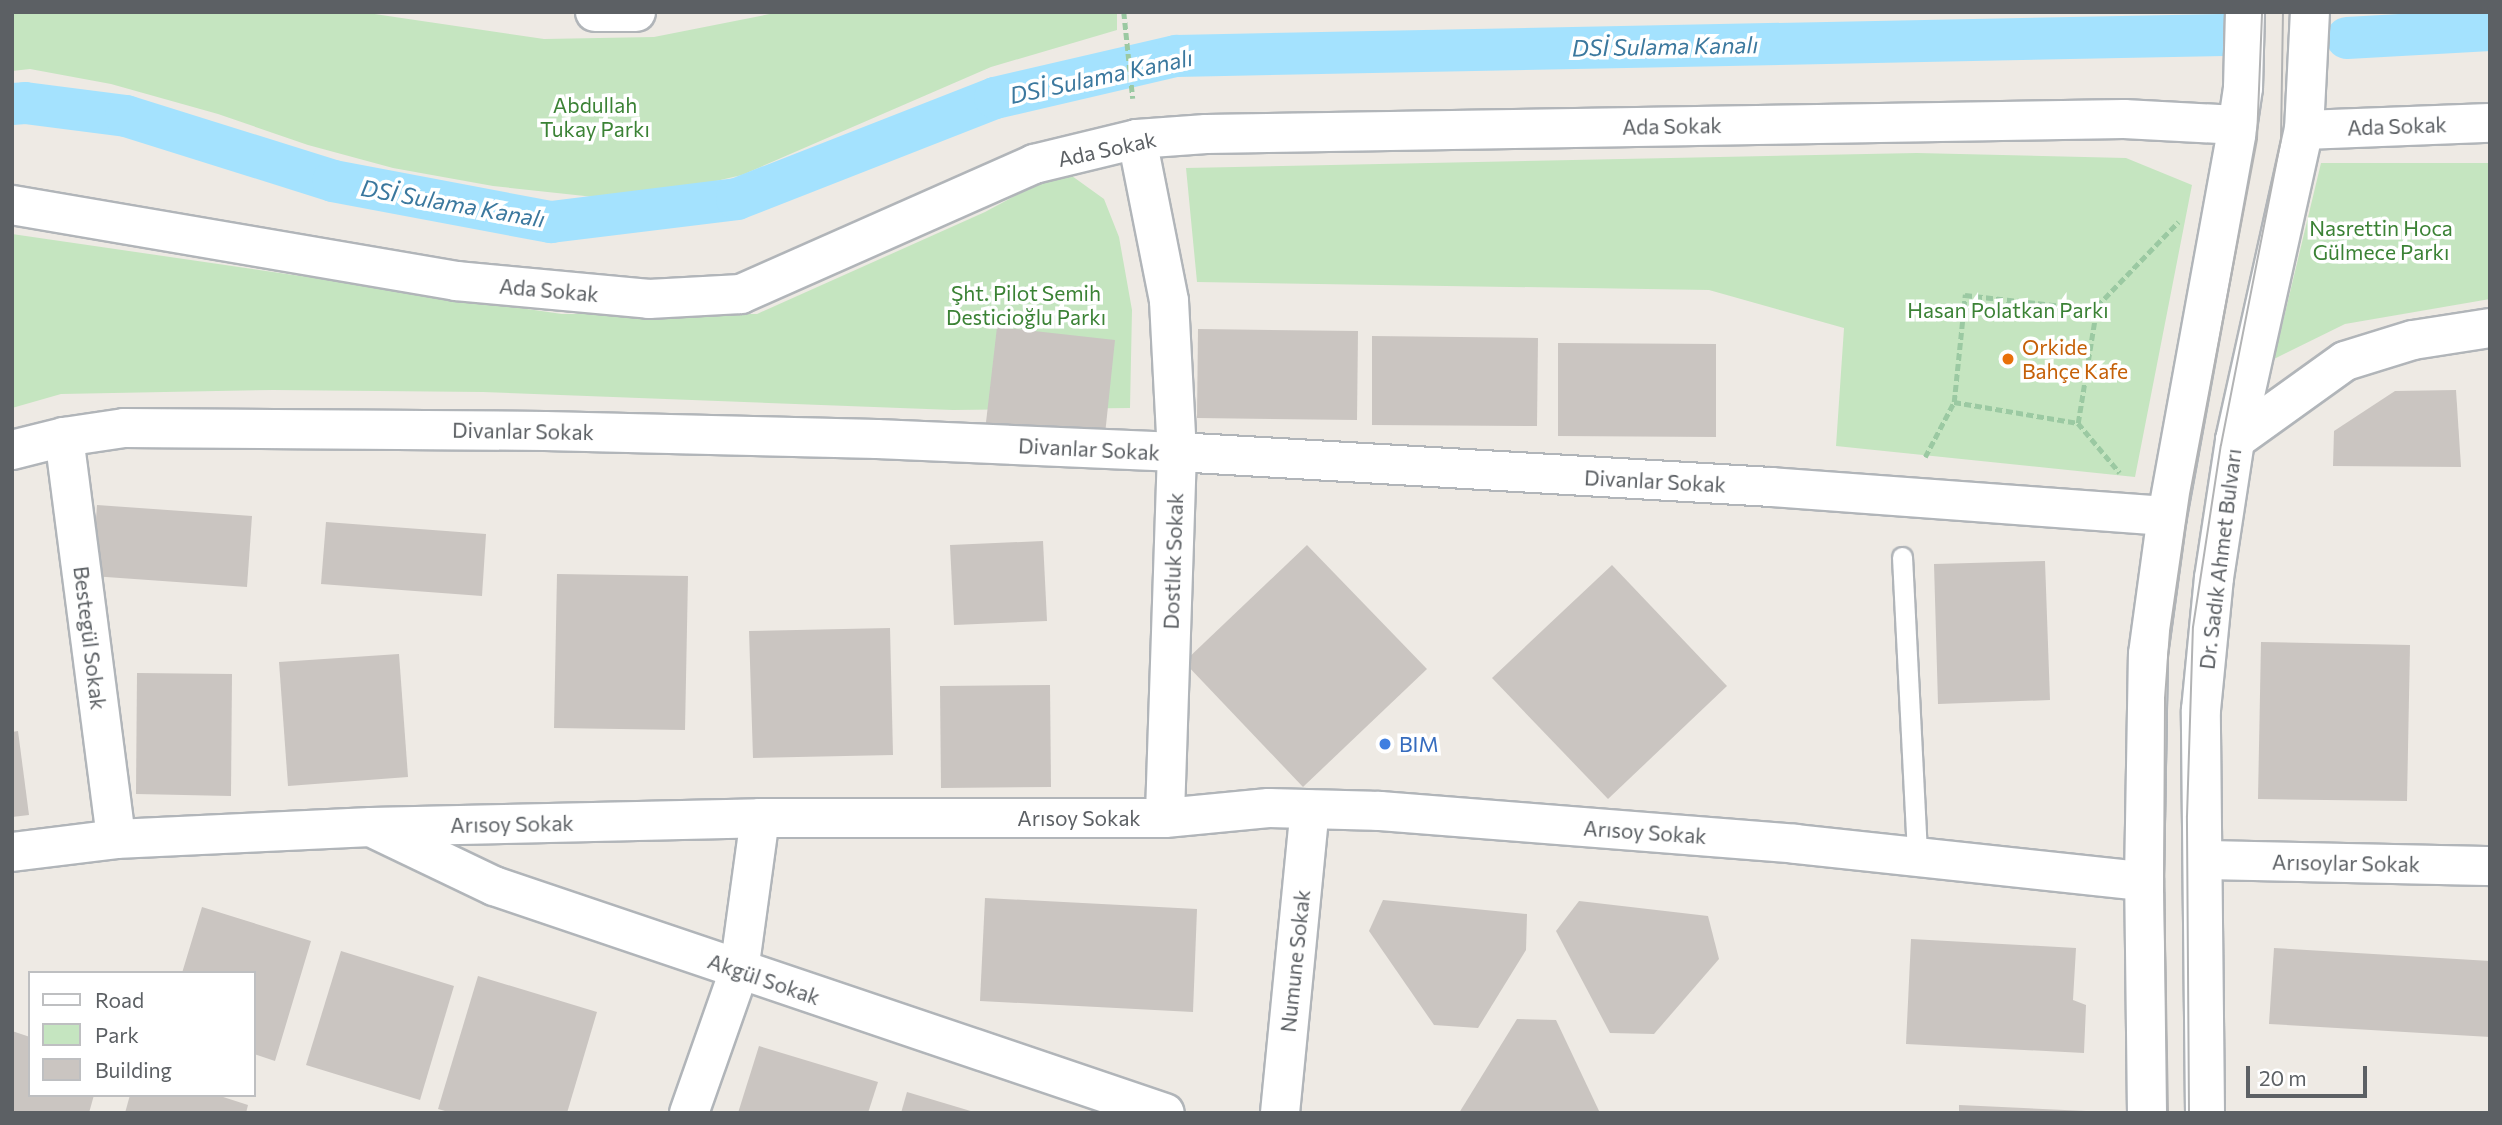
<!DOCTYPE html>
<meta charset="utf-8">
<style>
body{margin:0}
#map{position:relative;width:2502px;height:1125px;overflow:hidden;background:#eeeae4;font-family:Commissioner,sans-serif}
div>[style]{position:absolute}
.green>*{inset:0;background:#c5e5c0}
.canal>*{height:42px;margin:-21px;padding:0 21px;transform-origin:21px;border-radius:21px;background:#a4e2fe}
.building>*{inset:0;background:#cac5c1}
.path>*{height:4.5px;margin-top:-2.25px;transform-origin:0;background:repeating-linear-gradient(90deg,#9bc9a2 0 7px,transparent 0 10.5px)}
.roads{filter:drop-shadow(2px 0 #b1b5b9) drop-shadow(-2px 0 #b1b5b9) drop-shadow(0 2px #b1b5b9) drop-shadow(0 -2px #b1b5b9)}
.lane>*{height:19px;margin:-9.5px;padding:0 9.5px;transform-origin:9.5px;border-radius:9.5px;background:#fff}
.street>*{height:38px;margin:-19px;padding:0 19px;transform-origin:19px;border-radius:19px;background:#fff}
.secondary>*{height:38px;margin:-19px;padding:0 19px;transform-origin:19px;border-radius:19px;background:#fff}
.tram>*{height:2px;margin:-1px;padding:0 1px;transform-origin:1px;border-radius:1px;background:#b2b3b4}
.dots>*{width:19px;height:19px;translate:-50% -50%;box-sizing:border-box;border:4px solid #fff;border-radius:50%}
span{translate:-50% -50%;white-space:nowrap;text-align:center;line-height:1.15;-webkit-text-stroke:7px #fff;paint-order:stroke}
.park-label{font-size:21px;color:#3b8235}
.street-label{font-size:21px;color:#5c6064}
.food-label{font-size:21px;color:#c56008}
.left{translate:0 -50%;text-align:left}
.shop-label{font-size:21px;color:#366cbe}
.water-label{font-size:23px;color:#3b789e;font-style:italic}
.frame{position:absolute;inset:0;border:14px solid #5c6064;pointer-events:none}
.legend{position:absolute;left:28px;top:971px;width:228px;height:126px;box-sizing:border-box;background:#fff;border:2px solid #bebfc1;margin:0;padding:9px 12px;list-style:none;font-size:21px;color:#5c6064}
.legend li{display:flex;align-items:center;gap:14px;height:35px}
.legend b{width:35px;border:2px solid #bebfc1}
.scale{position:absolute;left:2246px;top:1066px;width:121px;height:32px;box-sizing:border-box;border:4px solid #5c6064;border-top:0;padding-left:9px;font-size:21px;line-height:24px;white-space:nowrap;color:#5c6064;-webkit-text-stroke:5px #fff;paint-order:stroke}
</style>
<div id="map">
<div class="green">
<div style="clip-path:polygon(12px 12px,361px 12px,544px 39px,654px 37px,780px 12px,1117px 12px,1117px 30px,991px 67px,742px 175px,690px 187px,594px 197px,493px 186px,393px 168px,308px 145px,218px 114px,111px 84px,30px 69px,12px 71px)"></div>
<div style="clip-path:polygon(1917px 153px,2126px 158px,2192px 185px,2135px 477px,1836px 446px,1844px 328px,1709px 290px,1197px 282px,1186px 168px)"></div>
<div style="clip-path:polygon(2321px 163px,2490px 163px,2490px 299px,2345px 324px,2274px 359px)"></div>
<div style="clip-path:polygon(1072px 176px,1104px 199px,1119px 237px,1132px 310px,1130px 408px,953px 410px,483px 392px,273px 390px,61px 394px,12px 408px,12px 234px,562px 314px,757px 314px,985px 212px,1041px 182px)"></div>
</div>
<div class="canal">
<div style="left:2347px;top:38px;width:143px;rotate:-3.2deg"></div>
<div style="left:12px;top:104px;width:13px;rotate:-4deg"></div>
<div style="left:25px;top:103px;width:102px;rotate:7.3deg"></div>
<div style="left:126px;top:116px;width:217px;rotate:17.4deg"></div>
<div style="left:333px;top:181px;width:222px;rotate:10.7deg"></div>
<div style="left:551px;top:222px;width:187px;rotate:-7deg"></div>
<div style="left:737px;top:199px;width:277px;rotate:-21.4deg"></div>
<div style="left:995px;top:98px;width:186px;rotate:-13.1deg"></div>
<div style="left:1176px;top:56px;width:1048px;rotate:-1.15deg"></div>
</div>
<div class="building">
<div style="clip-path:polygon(997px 327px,1115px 340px,1104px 444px,985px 431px)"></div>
<div style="clip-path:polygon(1198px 329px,1358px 331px,1357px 420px,1197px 418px)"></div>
<div style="clip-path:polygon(1372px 336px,1538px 338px,1537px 426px,1372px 425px)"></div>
<div style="clip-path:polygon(1558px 343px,1716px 344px,1716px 437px,1558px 436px)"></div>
<div style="clip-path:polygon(2456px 390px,2461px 467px,2333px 466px,2334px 431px,2395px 391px)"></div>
<div style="clip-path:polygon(97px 505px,252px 516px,247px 587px,92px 576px)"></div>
<div style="clip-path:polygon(326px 522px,486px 534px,482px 596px,321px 584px)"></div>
<div style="clip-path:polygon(1043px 541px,1047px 621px,954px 625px,950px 545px)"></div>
<div style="clip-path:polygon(1307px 545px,1427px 669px,1303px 787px,1184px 662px)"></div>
<div style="clip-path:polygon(2045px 561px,2050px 700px,1938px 704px,1934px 564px)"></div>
<div style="clip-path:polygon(1612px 565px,1727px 686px,1608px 799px,1492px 678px)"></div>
<div style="clip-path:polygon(557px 574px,688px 576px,685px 730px,554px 728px)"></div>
<div style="clip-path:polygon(890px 628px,893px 755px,753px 758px,749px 631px)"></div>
<div style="clip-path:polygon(2261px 642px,2410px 645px,2407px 801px,2258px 799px)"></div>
<div style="clip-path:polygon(399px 654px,408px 777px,288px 786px,279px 662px)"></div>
<div style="clip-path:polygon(137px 673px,232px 674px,231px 796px,136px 794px)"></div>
<div style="clip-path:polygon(1050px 685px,1051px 787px,941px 788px,940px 686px)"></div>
<div style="clip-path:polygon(18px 731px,29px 815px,12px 817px,12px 732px)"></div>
<div style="clip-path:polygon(985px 898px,1197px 909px,1193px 1012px,980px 1001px)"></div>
<div style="clip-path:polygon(1383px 900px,1527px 914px,1526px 950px,1478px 1028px,1434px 1025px,1369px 931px)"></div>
<div style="clip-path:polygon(1579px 901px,1708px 916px,1719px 959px,1654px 1034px,1610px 1033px,1556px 931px)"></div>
<div style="clip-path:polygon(202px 907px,311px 941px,275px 1061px,254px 1054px,254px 973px,182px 973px)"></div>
<div style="clip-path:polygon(1911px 939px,2076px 948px,2073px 1000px,2086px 1005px,2084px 1053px,1906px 1044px)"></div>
<div style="clip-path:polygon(2274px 948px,2490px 961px,2490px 1037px,2269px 1024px)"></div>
<div style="clip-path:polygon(341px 951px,454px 986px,420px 1100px,306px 1065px)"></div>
<div style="clip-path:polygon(478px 976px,597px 1012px,567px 1113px,452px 1113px,438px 1109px)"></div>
<div style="clip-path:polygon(1517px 1019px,1556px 1020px,1600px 1113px,1459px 1113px)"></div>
<div style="clip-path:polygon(12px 1031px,30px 1037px,30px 1095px,94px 1095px,89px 1113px,12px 1113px)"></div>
<div style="clip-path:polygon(759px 1046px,878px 1082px,868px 1113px,738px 1113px)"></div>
<div style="clip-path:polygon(907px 1092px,974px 1112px,974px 1113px,901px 1113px)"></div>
<div style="clip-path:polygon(130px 1095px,217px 1095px,248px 1105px,246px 1113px,125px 1113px)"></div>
<div style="clip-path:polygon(1959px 1105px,2086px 1111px,2086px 1113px,1959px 1113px)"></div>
</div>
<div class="path">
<div style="left:1124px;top:12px;width:87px;rotate:84.1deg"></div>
<div style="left:1954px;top:402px;width:108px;rotate:-84.1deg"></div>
<div style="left:1965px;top:295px;width:132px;rotate:6.5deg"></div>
<div style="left:2078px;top:423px;width:65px;rotate:50deg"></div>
<div style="left:1925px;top:457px;width:62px;rotate:-62.2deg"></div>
<div style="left:1954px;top:402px;width:126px;rotate:9.6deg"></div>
<div style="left:2078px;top:423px;width:119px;rotate:-80.8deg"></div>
<div style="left:2097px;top:306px;width:117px;rotate:-46deg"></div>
</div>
<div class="roads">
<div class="lane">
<div style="left:1902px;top:557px;width:300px;rotate:87.1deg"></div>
</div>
<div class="street">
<div style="left:595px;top:12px;width:41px"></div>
<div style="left:2304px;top:130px;width:186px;rotate:-2.2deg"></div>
<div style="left:1137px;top:139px;width:165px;rotate:78.8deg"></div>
<div style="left:1169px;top:301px;width:151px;rotate:87deg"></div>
<div style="left:1177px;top:452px;width:366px;rotate:91.9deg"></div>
<div style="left:12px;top:205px;width:450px;rotate:9.7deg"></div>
<div style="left:456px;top:281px;width:194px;rotate:5.3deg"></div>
<div style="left:649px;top:299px;width:92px;rotate:-3.1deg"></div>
<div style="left:741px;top:294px;width:321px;rotate:-23.9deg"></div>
<div style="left:1034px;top:164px;width:106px;rotate:-13.6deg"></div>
<div style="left:1137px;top:139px;width:69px;rotate:-4.1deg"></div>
<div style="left:1206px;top:134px;width:918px;rotate:-0.94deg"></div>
<div style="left:2124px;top:119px;width:113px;rotate:3deg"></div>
<div style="left:64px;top:437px;width:405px;rotate:82.6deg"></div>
<div style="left:2235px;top:440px;width:135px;rotate:-35.7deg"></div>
<div style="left:2345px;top:361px;width:71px;rotate:-17.2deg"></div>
<div style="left:2413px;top:340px;width:78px;rotate:-8.9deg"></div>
<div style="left:12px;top:450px;width:54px;rotate:-14deg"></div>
<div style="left:64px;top:437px;width:61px;rotate:-8.5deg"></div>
<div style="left:124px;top:428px;width:421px;rotate:0.4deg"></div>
<div style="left:545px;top:431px;width:332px;rotate:1.4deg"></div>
<div style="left:877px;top:439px;width:300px;rotate:2.5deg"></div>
<div style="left:1177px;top:452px;width:595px;rotate:3.37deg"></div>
<div style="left:1771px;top:487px;width:397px;rotate:4.2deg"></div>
<div style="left:377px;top:830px;width:130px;rotate:25.6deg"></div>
<div style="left:494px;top:886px;width:708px;rotate:18.69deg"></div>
<div style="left:12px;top:852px;width:105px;rotate:-7.1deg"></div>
<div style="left:116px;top:839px;width:255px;rotate:-2.7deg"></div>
<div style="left:371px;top:827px;width:389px;rotate:-1.3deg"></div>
<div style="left:760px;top:818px;width:405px"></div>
<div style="left:1165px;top:818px;width:104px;rotate:-5.5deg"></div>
<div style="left:1269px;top:808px;width:111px;rotate:1.5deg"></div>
<div style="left:1380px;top:811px;width:416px;rotate:4.5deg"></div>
<div style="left:1795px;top:844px;width:351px;rotate:6.1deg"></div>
<div style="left:2203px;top:860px;width:287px;rotate:1.2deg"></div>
<div style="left:689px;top:1113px;width:151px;rotate:-70.6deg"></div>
<div style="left:739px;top:971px;width:154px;rotate:-82.2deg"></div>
<div style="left:1280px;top:1113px;width:305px;rotate:-84.4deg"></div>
</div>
<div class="secondary">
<div style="left:2147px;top:1113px;width:232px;rotate:-90.7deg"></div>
<div style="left:2144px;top:881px;width:227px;rotate:-89deg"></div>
<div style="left:2148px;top:654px;width:139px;rotate:-82.2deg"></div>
<div style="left:2167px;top:516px;width:387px;rotate:-79.7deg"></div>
<div style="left:2236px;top:135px;width:48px;rotate:-81.5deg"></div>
<div style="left:2243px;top:88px;width:76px;rotate:-88.5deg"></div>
<div style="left:2205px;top:1113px;width:403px;rotate:-90.6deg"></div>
<div style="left:2201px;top:710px;width:133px;rotate:-84.4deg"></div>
<div style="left:2214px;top:578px;width:140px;rotate:-81.3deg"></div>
<div style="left:2235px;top:440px;width:318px;rotate:-77.5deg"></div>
<div style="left:2304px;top:130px;width:118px;rotate:-87.1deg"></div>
</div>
</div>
<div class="tram">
<div style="left:2168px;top:1113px;width:221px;rotate:-91deg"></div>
<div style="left:2164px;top:892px;width:194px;rotate:-89.7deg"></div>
<div style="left:2165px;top:698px;width:67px;rotate:-85.7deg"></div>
<div style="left:2170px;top:631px;width:138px;rotate:-81.7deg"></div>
<div style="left:2190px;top:494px;width:361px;rotate:-79.3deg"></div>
<div style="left:2257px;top:139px;width:127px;rotate:-87.7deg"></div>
<div style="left:2189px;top:1113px;width:297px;rotate:-90.4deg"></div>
<div style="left:2187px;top:816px;width:189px;rotate:-88.2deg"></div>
<div style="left:2193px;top:627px;width:184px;rotate:-81.3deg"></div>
<div style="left:2221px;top:445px;width:312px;rotate:-78.9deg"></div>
<div style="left:2281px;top:139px;width:127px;rotate:-89.1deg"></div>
</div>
<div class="dots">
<div style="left:2008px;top:359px;background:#e8710a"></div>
<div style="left:1385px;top:744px;background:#3f7fe0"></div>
</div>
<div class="park-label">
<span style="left:595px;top:117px">Abdullah<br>Tukay Parkı</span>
<span style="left:2381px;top:240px">Nasrettin Hoca<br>Gülmece Parkı</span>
<span style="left:1026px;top:305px">Şht. Pilot Semih<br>Desticioğlu Parkı</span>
<span style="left:2008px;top:310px">Hasan Polatkan Parkı</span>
</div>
<div class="street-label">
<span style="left:1672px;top:126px;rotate:-1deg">Ada Sokak</span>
<span style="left:2397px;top:126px;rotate:-2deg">Ada Sokak</span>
<span style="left:1107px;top:149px;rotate:-12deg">Ada Sokak</span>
<span style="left:549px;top:290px;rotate:5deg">Ada Sokak</span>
<span style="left:523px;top:431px;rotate:1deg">Divanlar Sokak</span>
<span style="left:1089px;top:449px;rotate:3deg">Divanlar Sokak</span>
<span style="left:1655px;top:481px;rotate:3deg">Divanlar Sokak</span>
<span style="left:2220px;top:559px;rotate:-83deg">Dr. Sadık Ahmet Bulvarı</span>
<span style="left:1173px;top:561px;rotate:-88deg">Dostluk Sokak</span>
<span style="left:90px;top:638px;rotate:83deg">Bestegül Sokak</span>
<span style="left:1079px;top:818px">Arısoy Sokak</span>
<span style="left:512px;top:824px;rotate:-1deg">Arısoy Sokak</span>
<span style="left:1645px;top:832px;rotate:4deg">Arısoy Sokak</span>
<span style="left:2346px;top:863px;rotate:1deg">Arısoylar Sokak</span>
<span style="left:1295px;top:961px;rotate:-84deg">Numune Sokak</span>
<span style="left:764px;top:979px;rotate:19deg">Akgül Sokak</span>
</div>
<div class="food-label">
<span class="left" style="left:2022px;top:359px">Orkide<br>Bahçe Kafe</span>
</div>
<div class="shop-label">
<span class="left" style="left:1399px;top:744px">BIM</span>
</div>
<div class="water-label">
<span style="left:1665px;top:46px;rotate:-1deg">DSİ Sulama Kanalı</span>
<span style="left:1101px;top:76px;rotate:-12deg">DSİ Sulama Kanalı</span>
<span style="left:453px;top:203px;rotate:10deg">DSİ Sulama Kanalı</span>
</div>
<div class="frame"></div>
<ul class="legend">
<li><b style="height:9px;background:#fff"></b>Road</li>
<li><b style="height:19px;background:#c5e5c0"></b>Park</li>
<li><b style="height:19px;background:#cac5c1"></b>Building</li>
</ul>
<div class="scale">20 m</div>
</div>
